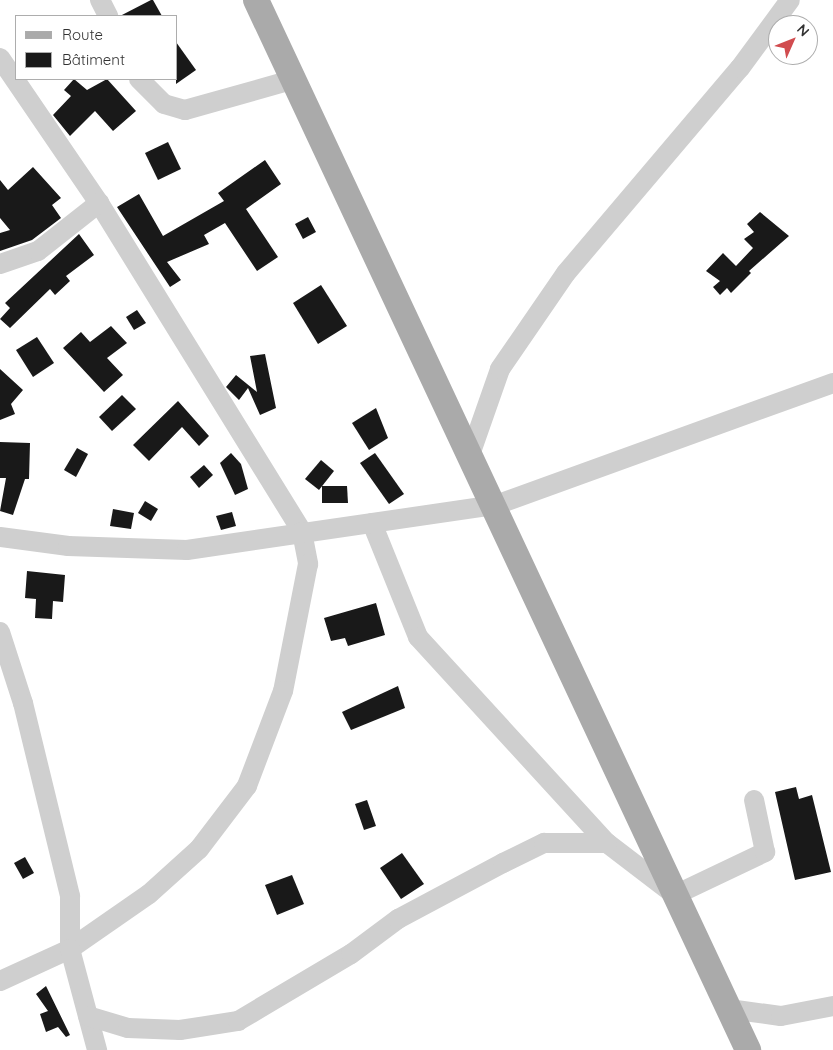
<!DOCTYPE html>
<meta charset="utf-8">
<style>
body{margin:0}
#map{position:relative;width:833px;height:1050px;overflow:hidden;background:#fff;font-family:Quicksand,sans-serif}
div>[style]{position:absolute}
.building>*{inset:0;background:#191919}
.minor>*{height:20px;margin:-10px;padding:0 10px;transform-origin:10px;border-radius:10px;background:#cfcfcf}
.major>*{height:26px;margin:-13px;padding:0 13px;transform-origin:13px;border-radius:13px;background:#aaa}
span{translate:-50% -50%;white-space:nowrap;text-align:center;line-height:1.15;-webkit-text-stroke:5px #fff;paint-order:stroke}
.legend{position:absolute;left:15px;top:15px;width:162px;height:65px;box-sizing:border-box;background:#fff;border:1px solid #adadad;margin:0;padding:6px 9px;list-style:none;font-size:15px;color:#323232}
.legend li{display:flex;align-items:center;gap:10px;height:25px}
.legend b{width:25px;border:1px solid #adadad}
.north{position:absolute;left:768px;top:15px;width:50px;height:50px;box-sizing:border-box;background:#fff;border:1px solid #adadad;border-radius:50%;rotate:46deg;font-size:14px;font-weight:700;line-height:20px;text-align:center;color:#323232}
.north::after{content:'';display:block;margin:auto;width:18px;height:22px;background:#d14c4f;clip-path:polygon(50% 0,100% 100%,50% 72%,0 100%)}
</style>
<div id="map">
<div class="building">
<div style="clip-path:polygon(153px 0,162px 16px,120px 16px,151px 0)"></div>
<div style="clip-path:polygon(176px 42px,196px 70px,176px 84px)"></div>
<div style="clip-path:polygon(74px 79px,87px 90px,107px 79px,136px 111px,113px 131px,95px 111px,70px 136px,53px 115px,71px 96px,64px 90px)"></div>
<div style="clip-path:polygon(168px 142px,181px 169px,158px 180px,145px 153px)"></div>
<div style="clip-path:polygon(265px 160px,281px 184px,246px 209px,278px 257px,257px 271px,225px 223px,204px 235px,209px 244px,167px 262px,181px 280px,170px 287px,117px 207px,139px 194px,163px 236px,224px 201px,218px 193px)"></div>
<div style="clip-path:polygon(33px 167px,61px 198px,52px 205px,61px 218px,32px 240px,0 251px,0 233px,10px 230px,0 218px,0 180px,8px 190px)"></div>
<div style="clip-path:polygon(760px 212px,789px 236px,749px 271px,751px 273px,731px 293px,727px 288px,720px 295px,713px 287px,720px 281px,706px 271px,723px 253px,736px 266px,753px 248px,744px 239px,754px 232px,747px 224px)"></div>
<div style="clip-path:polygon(308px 217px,316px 232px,303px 239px,295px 224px)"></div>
<div style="clip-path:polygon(79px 234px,94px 255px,66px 276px,70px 281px,55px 295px,50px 289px,10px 328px,0 319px,10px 308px,5px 303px)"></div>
<div style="clip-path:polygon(321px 285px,347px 326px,318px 344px,293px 303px)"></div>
<div style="clip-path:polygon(137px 310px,146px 323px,134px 330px,126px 317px)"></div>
<div style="clip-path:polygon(111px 326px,127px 343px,107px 358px,123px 375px,104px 392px,63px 348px,81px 332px,90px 342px)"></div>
<div style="clip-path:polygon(37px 337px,54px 363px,33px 377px,16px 350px)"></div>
<div style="clip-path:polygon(265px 354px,276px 408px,260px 415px,248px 388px,239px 400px,226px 387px,236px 375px,257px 392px,250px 356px)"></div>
<div style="clip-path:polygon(0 369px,23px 390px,11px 404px,15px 414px,0 420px)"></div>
<div style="clip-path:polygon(122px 395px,136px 409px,112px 431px,99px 417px)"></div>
<div style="clip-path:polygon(178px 401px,209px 436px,199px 446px,182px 427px,149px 461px,133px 445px)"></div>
<div style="clip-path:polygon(376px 408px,388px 438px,369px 450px,352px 423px)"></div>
<div style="clip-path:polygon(0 442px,30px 443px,29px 479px,25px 479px,13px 515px,0 511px,6px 478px,0 478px)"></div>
<div style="clip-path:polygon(77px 448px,88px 454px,76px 477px,64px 470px)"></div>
<div style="clip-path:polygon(231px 453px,241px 464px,248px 489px,235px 495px,220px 463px)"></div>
<div style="clip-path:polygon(375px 453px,404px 494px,389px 504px,360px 463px)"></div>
<div style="clip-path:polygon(321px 460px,334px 471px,319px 490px,305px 479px)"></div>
<div style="clip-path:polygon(204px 465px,213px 475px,199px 488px,190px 477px)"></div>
<div style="clip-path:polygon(322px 486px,347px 486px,348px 503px,322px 503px)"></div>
<div style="clip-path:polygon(145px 501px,158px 509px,151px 521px,138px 513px)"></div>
<div style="clip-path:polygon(113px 509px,134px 513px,131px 529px,110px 526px)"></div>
<div style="clip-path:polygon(232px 512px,236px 526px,221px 530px,216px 516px)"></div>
<div style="clip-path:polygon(27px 571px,65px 575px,63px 602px,53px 601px,52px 619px,35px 618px,36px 599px,25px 598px)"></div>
<div style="clip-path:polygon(376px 603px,385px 635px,348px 646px,345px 638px,331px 641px,324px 618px)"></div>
<div style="clip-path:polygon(398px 686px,405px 708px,351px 730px,342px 712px)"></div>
<div style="clip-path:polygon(796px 787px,799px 799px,812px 795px,831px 872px,795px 880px,775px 792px)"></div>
<div style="clip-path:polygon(367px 800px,376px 826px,364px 830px,355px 804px)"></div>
<div style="clip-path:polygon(402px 853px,424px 884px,401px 899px,380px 868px)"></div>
<div style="clip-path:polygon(25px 857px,34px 873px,23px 879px,14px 863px)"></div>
<div style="clip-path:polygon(292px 875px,304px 904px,277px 915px,265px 885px)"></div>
<div style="clip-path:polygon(46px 986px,70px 1035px,66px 1037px,58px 1027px,46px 1032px,40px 1014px,48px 1011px,36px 994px)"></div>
</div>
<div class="minor">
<div style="left:100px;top:0;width:18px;rotate:63deg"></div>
<div style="left:0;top:58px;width:176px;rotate:55.7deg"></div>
<div style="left:99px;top:203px;width:387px;rotate:58.3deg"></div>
<div style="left:302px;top:532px;width:33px;rotate:79deg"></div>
<div style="left:308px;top:564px;width:129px;rotate:101.1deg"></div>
<div style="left:283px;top:691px;width:102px;rotate:110.8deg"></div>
<div style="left:247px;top:786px;width:79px;rotate:127.3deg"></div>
<div style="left:199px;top:849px;width:67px;rotate:138deg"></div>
<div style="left:149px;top:894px;width:96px;rotate:145.2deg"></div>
<div style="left:70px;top:949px;width:77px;rotate:155.4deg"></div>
<div style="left:139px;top:79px;width:35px;rotate:45deg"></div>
<div style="left:164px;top:104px;width:22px;rotate:16deg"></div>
<div style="left:185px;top:110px;width:111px;rotate:-15.7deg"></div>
<div style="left:0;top:264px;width:40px;rotate:-18.9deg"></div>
<div style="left:38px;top:251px;width:78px;rotate:-38.2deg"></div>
<div style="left:471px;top:452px;width:88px;rotate:-70.7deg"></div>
<div style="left:500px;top:369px;width:116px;rotate:-55.5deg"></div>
<div style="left:566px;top:273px;width:269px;rotate:-49.7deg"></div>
<div style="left:740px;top:68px;width:84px;rotate:-53.7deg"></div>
<div style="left:372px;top:523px;width:123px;rotate:68deg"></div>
<div style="left:418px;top:637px;width:280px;rotate:47.5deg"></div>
<div style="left:607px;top:843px;width:86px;rotate:37.4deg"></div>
<div style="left:675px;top:895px;width:100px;rotate:-25.5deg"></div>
<div style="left:765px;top:852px;width:53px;rotate:-101.9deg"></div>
<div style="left:0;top:537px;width:69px;rotate:7.5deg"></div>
<div style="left:68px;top:546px;width:119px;rotate:1.9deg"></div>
<div style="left:187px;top:550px;width:312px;rotate:-8.3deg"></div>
<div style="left:496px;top:505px;width:358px;rotate:-19.9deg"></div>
<div style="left:0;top:632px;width:75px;rotate:72.1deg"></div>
<div style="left:23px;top:703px;width:199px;rotate:76.3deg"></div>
<div style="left:70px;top:896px;width:53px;rotate:90deg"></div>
<div style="left:70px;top:949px;width:105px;rotate:75deg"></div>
<div style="left:729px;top:1009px;width:52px;rotate:7.7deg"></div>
<div style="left:781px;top:1016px;width:53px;rotate:-10.9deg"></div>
<div style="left:88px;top:1016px;width:42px;rotate:16.7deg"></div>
<div style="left:128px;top:1028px;width:52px;rotate:2.2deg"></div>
<div style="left:180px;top:1030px;width:59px;rotate:-8.8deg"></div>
<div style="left:238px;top:1021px;width:131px;rotate:-30.7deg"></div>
<div style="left:351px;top:954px;width:59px;rotate:-36.7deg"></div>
<div style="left:398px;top:919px;width:119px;rotate:-28.1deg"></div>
<div style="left:503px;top:863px;width:46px;rotate:-26deg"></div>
<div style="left:544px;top:843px;width:63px"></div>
</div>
<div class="major">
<div style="left:256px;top:0;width:1160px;rotate:64.89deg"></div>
</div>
<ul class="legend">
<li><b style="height:6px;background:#aaa"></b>Route</li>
<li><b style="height:14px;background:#191919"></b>Bâtiment</li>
</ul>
<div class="north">N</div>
</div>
